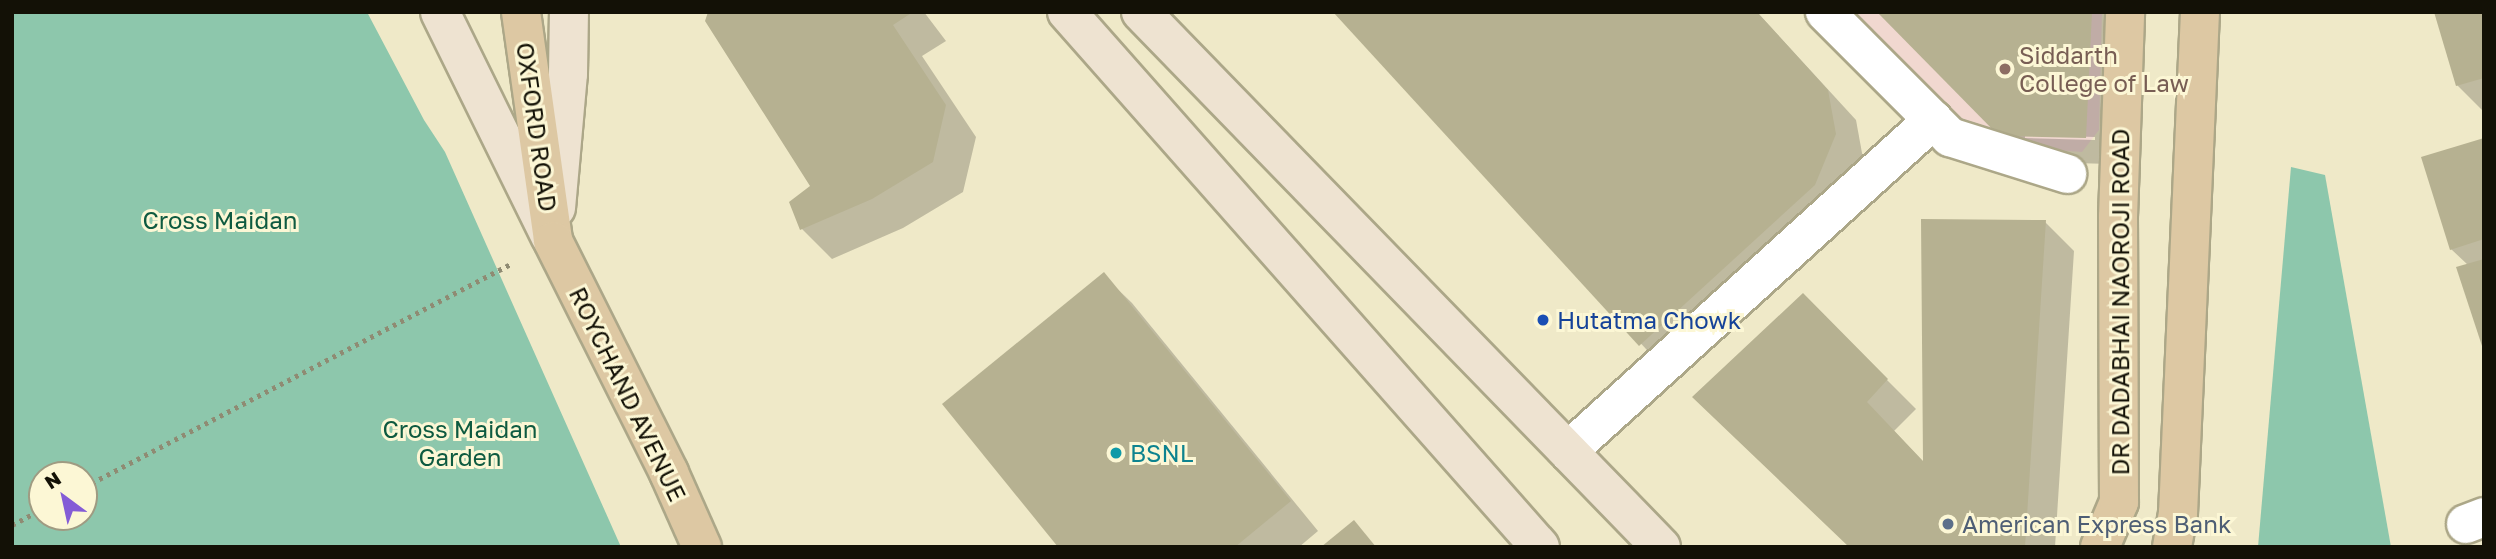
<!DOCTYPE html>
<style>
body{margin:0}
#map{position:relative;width:2496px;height:559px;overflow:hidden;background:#efe9c8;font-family:"Golos Text",sans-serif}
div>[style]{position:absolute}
.education>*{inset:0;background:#f1d8d0}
.green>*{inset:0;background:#8dc7ac}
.shadow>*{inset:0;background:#0003}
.building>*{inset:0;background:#b6b191}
.path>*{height:4.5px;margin-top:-2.25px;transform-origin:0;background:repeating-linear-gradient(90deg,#8f8b73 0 3.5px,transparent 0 8.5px)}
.roads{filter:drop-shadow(2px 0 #aca788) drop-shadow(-2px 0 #aca788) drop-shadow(0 2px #aca788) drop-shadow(0 -2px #aca788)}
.minor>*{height:38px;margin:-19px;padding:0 19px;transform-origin:19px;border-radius:19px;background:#fff}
.secondary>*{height:38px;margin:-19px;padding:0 19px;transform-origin:19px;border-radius:19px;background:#eee3d1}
.primary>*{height:38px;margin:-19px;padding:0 19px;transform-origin:19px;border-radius:19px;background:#ddc8a3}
.dots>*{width:19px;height:19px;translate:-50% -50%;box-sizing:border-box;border:4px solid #fcf7d5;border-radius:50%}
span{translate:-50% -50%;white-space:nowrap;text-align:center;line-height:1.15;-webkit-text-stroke:6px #fcf7d5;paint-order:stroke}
.education-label{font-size:24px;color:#785e54}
.left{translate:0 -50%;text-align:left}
.street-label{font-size:24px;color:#131106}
.park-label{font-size:24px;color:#0e5a40}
.transit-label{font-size:24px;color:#164399}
.culture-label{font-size:24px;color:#0d838f}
.service-label{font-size:24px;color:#4e5e75}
.frame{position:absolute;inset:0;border:14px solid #131106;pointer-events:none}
.north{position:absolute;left:28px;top:461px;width:70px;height:70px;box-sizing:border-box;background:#fcf7d5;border:2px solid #9f9b82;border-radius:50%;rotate:327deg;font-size:19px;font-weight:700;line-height:28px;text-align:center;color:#131106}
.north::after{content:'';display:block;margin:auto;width:24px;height:32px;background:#845cd6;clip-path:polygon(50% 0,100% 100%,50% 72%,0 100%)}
</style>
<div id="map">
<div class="education">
<div style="clip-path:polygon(1855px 12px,2102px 12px,2099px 130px,2082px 152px,2012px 147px,1962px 125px)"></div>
</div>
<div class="green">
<div style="clip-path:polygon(evenodd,12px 12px,367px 12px,424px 120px,445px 152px,621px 547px,12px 547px,12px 12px,42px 475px,84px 475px,84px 517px,42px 517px,42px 475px)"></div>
<div style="clip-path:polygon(2291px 167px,2325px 175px,2391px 547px,2258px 547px)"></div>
</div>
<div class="shadow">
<div style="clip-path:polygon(710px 12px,924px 12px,946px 41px,922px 56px,976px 137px,963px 192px,903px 228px,832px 259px,802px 229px,812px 186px)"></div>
<div style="clip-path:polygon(1336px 12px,1757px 12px,1856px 120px,1864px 164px,1669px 374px)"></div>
<div style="clip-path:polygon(evenodd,1879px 12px,2119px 12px,2112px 164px,2028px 162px,1879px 12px,2025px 135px,2095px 137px,2095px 140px,2025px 138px,2025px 135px)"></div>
<div style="clip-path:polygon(2484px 12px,2484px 112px,2457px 85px)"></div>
<div style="clip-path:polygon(2484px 140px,2484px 345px,2468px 265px,2451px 249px)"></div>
<div style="clip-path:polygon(2045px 222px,2074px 251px,2055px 547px,1850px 547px,1803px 296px,1916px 409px,1894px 431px,1925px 464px)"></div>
<div style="clip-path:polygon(1103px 275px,1132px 303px,1318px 531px,1299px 547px,1061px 547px)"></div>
</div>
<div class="building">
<div style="clip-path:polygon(708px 12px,913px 12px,893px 25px,946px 105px,933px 162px,872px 199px,800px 230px,789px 202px,810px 186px,705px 21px)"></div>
<div style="clip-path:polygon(1333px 12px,1757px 12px,1828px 90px,1836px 134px,1815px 185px,1639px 346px)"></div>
<div style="clip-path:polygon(1877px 12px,2092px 12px,2086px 138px,1999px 136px)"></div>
<div style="clip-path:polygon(2434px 12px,2484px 12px,2484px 78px,2456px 86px)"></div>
<div style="clip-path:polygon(2484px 138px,2484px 239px,2450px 250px,2421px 157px)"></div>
<div style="clip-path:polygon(1921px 219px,2046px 220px,2025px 547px,1849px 547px,1692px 397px,1803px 293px,1888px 379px,1867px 402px,1923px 461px)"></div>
<div style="clip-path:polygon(2484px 259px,2484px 348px,2483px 349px,2456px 267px)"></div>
<div style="clip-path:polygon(1104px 272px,1291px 501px,1235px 547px,1058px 547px,942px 404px)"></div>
<div style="clip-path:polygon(1354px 520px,1376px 547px,1321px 547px)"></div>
</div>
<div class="path">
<div style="left:84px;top:487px;width:483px;rotate:-27.6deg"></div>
<div style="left:12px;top:525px;width:34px;rotate:-28deg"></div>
</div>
<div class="roads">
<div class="minor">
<div style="left:1825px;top:12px;width:177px;rotate:45deg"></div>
<div style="left:1950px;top:137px;width:123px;rotate:17.5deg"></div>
<div style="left:1568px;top:451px;width:493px;rotate:-42.2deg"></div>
<div style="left:2466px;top:524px;width:19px;rotate:-21deg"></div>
</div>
<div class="secondary">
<div style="left:440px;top:12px;width:250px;rotate:63.8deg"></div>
<div style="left:1067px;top:12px;width:714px;rotate:48.52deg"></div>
<div style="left:1141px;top:12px;width:746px;rotate:45.81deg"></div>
<div style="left:556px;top:208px;width:135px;rotate:-84.9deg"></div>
<div style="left:568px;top:74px;width:62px;rotate:-89.1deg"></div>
</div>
<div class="primary">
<div style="left:521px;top:12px;width:231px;rotate:82deg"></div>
<div style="left:553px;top:241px;width:259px;rotate:63.4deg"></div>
<div style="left:669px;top:473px;width:81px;rotate:66deg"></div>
<div style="left:2100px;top:547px;width:49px;rotate:-67.1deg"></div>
<div style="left:2119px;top:502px;width:285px;rotate:-90.2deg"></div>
<div style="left:2118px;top:217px;width:205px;rotate:-88deg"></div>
<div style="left:2172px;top:547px;width:34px;rotate:-80deg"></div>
<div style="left:2178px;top:514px;width:502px;rotate:-87.49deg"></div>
</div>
</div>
<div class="dots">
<div style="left:2005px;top:69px;background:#8d6e63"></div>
<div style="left:1543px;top:320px;background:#1a4fb4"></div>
<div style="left:1116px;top:453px;background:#0f9aa8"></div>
<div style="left:1948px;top:524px;background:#5c6f8a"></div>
</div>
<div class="education-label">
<span class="left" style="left:2019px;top:69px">Siddarth<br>College of Law</span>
</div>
<div class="street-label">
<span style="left:537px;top:127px;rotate:82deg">OXFORD ROAD</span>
<span style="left:2120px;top:302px;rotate:-90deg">DR DADABHAI NAOROJI ROAD</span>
<span style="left:628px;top:394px;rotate:64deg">ROYCHAND AVENUE</span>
</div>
<div class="park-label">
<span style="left:220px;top:220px">Cross Maidan</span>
<span style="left:460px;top:443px">Cross Maidan<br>Garden</span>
</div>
<div class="transit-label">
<span class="left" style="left:1557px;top:320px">Hutatma Chowk</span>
</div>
<div class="culture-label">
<span class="left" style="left:1130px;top:453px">BSNL</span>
</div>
<div class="service-label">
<span class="left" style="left:1962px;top:524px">American Express Bank</span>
</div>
<div class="frame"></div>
<div class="north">N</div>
</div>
